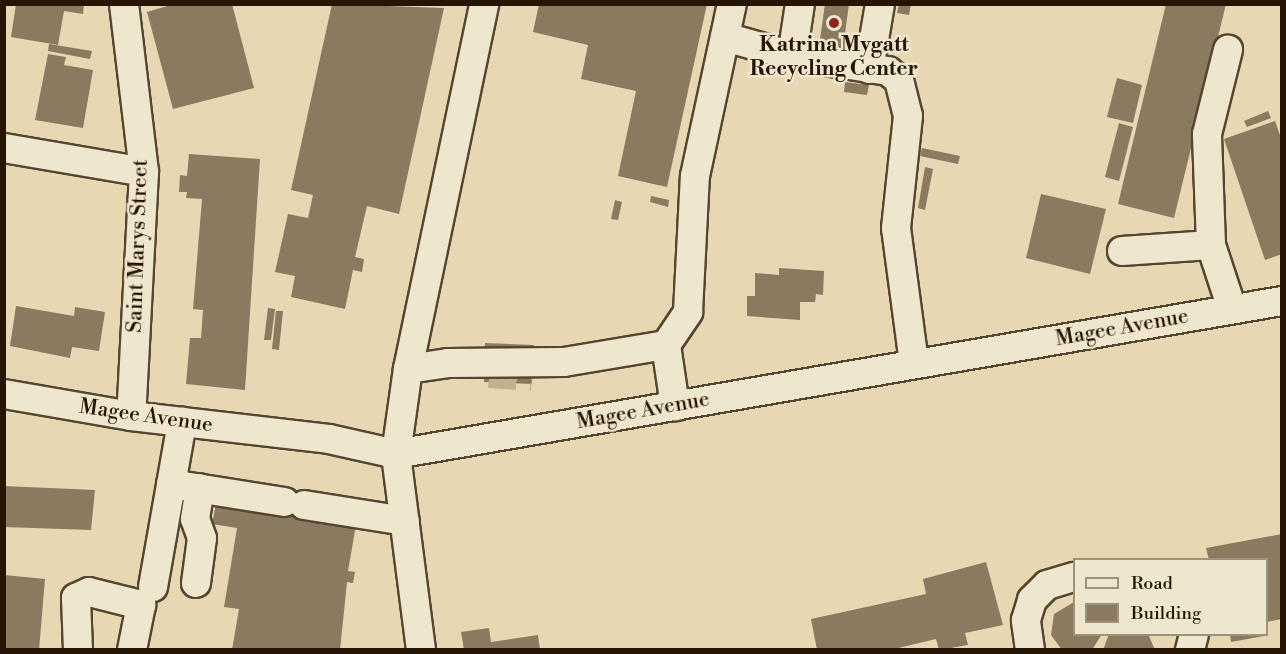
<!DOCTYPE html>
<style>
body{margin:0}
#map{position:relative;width:1286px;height:654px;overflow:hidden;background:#e7d8b3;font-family:"Libre Bodoni",serif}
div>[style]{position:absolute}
.building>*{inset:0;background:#8a7a5f}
.minor-tunnel>*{height:28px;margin-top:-14px;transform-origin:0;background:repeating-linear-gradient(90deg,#c0b190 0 28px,transparent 0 42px)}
.roads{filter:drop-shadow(2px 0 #564530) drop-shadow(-2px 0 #564530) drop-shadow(0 2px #564530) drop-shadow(0 -2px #564530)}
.minor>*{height:28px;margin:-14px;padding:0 14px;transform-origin:14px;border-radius:14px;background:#efe6ce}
.dots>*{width:16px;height:16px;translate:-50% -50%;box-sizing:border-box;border:3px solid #efe6ce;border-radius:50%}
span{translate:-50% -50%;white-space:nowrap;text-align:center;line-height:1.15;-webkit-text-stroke:5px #efe6ce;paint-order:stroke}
.poi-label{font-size:21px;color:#261404;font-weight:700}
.street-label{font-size:21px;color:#261404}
.frame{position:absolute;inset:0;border:6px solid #261404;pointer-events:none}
.legend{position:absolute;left:1073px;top:558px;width:195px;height:78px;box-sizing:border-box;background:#efe6ce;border:2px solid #9f927d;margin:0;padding:8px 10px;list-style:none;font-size:18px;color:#261404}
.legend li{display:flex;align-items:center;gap:12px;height:30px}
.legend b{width:30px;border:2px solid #9f927d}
</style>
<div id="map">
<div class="building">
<div style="clip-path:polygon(16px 4px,84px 4px,83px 14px,64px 11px,58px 45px,11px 37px)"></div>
<div style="clip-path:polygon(174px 4px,232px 4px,254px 88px,173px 109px,147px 12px)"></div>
<div style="clip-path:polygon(332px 4px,444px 8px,399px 214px,367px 206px,355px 257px,364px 259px,362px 272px,353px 270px,345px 309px,291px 297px,295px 276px,275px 272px,288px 214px,308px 218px,313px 195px,291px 190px)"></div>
<div style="clip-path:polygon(539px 4px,707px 4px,667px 187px,618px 176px,636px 91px,581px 79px,588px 45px,533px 32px)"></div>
<div style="clip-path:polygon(825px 4px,849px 4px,844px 41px,849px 42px,848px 50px,819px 46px)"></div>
<div style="clip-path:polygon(899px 4px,911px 4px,909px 15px,897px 13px)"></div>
<div style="clip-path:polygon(1166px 4px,1226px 4px,1174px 218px,1118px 204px)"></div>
<div style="clip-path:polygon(49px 44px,92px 51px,90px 59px,48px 51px)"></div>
<div style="clip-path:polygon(48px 54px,66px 57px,64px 65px,93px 70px,83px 128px,35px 120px)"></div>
<div style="clip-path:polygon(1117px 78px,1142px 85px,1133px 123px,1107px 117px)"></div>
<div style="clip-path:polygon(845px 82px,869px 85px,867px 95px,844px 92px)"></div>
<div style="clip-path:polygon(1268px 111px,1271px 118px,1247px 127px,1244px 121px)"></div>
<div style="clip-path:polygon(1275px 121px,1282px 141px,1282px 254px,1265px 260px,1224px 139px)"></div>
<div style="clip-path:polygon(1119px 123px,1133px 127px,1119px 181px,1105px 177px)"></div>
<div style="clip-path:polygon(922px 148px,960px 156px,958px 164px,920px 156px)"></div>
<div style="clip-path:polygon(189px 154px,260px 159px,245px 390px,186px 384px,190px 338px,201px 338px,203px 310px,193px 309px,202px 199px,186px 198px,187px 192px,179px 192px,180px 175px,187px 176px)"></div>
<div style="clip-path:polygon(925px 167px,933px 169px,925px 210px,918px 208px)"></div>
<div style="clip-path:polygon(1041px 194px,1106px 209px,1090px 274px,1026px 258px)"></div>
<div style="clip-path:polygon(651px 196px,669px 200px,668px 207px,650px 202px)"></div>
<div style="clip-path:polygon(615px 200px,622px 202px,618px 220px,611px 219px)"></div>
<div style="clip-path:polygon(779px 268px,824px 271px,823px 295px,816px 294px,815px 302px,800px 302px,800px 320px,747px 316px,747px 296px,755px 296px,755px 273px,779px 275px)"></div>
<div style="clip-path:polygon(16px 306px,74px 316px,75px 307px,105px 312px,99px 351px,72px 347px,70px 358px,10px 346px)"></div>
<div style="clip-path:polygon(268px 308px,275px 309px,271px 340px,264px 340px)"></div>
<div style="clip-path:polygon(276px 311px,283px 311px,279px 350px,272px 349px)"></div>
<div style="clip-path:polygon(485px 343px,534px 345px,532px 384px,484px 382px)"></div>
<div style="clip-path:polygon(4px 486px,95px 490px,91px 530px,4px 527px)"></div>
<div style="clip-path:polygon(287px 489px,306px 493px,356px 525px,348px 571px,355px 572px,353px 583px,347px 582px,340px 650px,232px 650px,239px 609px,224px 607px,237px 528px,212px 524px,216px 504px)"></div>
<div style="clip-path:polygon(1282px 534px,1282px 619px,1266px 622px,1266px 560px,1209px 560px,1206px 548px)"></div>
<div style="clip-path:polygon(986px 562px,1003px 625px,965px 633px,968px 645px,939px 650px,936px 639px,890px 650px,817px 650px,811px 619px,926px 594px,923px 579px)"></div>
<div style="clip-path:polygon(4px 575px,45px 579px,39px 650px,4px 650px)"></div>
<div style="clip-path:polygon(1074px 602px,1074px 634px,1102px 634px,1092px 650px,1062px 650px,1051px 635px,1054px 614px)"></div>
<div style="clip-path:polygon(489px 628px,491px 642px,538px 635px,540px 650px,464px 650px,461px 632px)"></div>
<div style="clip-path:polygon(1109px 634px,1148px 634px,1155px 650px,1103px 650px)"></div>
<div style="clip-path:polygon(1230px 634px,1264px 634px,1264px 636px,1231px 642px)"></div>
</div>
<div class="minor-tunnel">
<div style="left:489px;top:374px;width:43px;rotate:4deg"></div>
</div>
<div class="roads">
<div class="minor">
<div style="left:124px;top:4px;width:169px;rotate:83.2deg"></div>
<div style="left:144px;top:172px;width:244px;rotate:93deg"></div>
<div style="left:725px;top:37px;width:70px;rotate:15.8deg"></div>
<div style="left:792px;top:56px;width:97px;rotate:8.9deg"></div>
<div style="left:888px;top:71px;width:14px;rotate:39deg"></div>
<div style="left:899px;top:80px;width:37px;rotate:76deg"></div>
<div style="left:908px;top:116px;width:113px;rotate:96.1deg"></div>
<div style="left:896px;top:228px;width:136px;rotate:82.4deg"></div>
<div style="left:792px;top:56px;width:53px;rotate:-81.3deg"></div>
<div style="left:869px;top:69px;width:66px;rotate:-80.4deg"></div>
<div style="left:4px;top:148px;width:142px;rotate:9.7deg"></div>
<div style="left:1211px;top:245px;width:111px;rotate:-92.1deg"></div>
<div style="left:1207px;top:134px;width:87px;rotate:-76deg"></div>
<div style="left:1122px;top:251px;width:89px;rotate:-3.9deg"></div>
<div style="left:1211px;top:245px;width:67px;rotate:71.8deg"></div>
<div style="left:666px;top:345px;width:62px;rotate:81.6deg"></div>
<div style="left:408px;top:369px;width:40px;rotate:-8.5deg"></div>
<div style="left:448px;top:363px;width:116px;rotate:-0.5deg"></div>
<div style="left:564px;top:362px;width:103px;rotate:-9.5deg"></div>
<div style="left:666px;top:345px;width:40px;rotate:-56deg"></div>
<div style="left:688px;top:312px;width:136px;rotate:-87.1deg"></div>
<div style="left:695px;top:176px;width:176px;rotate:-77.9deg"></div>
<div style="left:4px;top:394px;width:129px;rotate:9.8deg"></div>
<div style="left:131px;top:416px;width:199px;rotate:6.6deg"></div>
<div style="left:329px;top:439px;width:69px;rotate:12.6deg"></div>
<div style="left:396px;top:454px;width:899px;rotate:-9.8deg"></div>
<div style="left:171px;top:484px;width:115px;rotate:9deg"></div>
<div style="left:304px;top:505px;width:102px;rotate:9deg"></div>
<div style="left:196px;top:583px;width:45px;rotate:-82.4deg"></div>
<div style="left:202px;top:538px;width:20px;rotate:-110deg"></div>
<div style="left:195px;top:519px;width:31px;rotate:-81deg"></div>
<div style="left:153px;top:587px;width:168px;rotate:-80deg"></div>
<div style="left:78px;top:650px;width:52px;rotate:-92.2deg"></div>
<div style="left:76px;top:598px;width:14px;rotate:-25deg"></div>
<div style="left:89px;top:592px;width:54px;rotate:14deg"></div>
<div style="left:141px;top:605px;width:46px;rotate:101.3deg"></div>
<div style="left:421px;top:650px;width:198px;rotate:-97.3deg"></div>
<div style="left:396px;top:454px;width:86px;rotate:-82deg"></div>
<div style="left:408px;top:369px;width:373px;rotate:-78.2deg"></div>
<div style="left:1030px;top:650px;width:30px;rotate:-98deg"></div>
<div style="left:1026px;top:620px;width:21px;rotate:-73deg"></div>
<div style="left:1032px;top:600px;width:21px;rotate:-45deg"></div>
<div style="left:1047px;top:585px;width:28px;rotate:-17deg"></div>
<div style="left:1190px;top:650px;width:16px;rotate:-76deg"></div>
</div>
</div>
<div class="dots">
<div style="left:834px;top:23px;background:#8f2418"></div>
</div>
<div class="poi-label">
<span style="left:834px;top:57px">Katrina Mygatt<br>Recycling Center</span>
</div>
<div class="street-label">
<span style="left:138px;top:246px;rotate:-88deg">Saint Marys Street</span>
<span style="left:1122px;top:328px;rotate:-10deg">Magee Avenue</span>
<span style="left:643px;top:411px;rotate:-10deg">Magee Avenue</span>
<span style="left:146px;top:416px;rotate:8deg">Magee Avenue</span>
</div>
<div class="frame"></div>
<ul class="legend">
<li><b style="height:8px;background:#efe6ce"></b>Road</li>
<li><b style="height:16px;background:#8a7a5f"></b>Building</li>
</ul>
</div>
